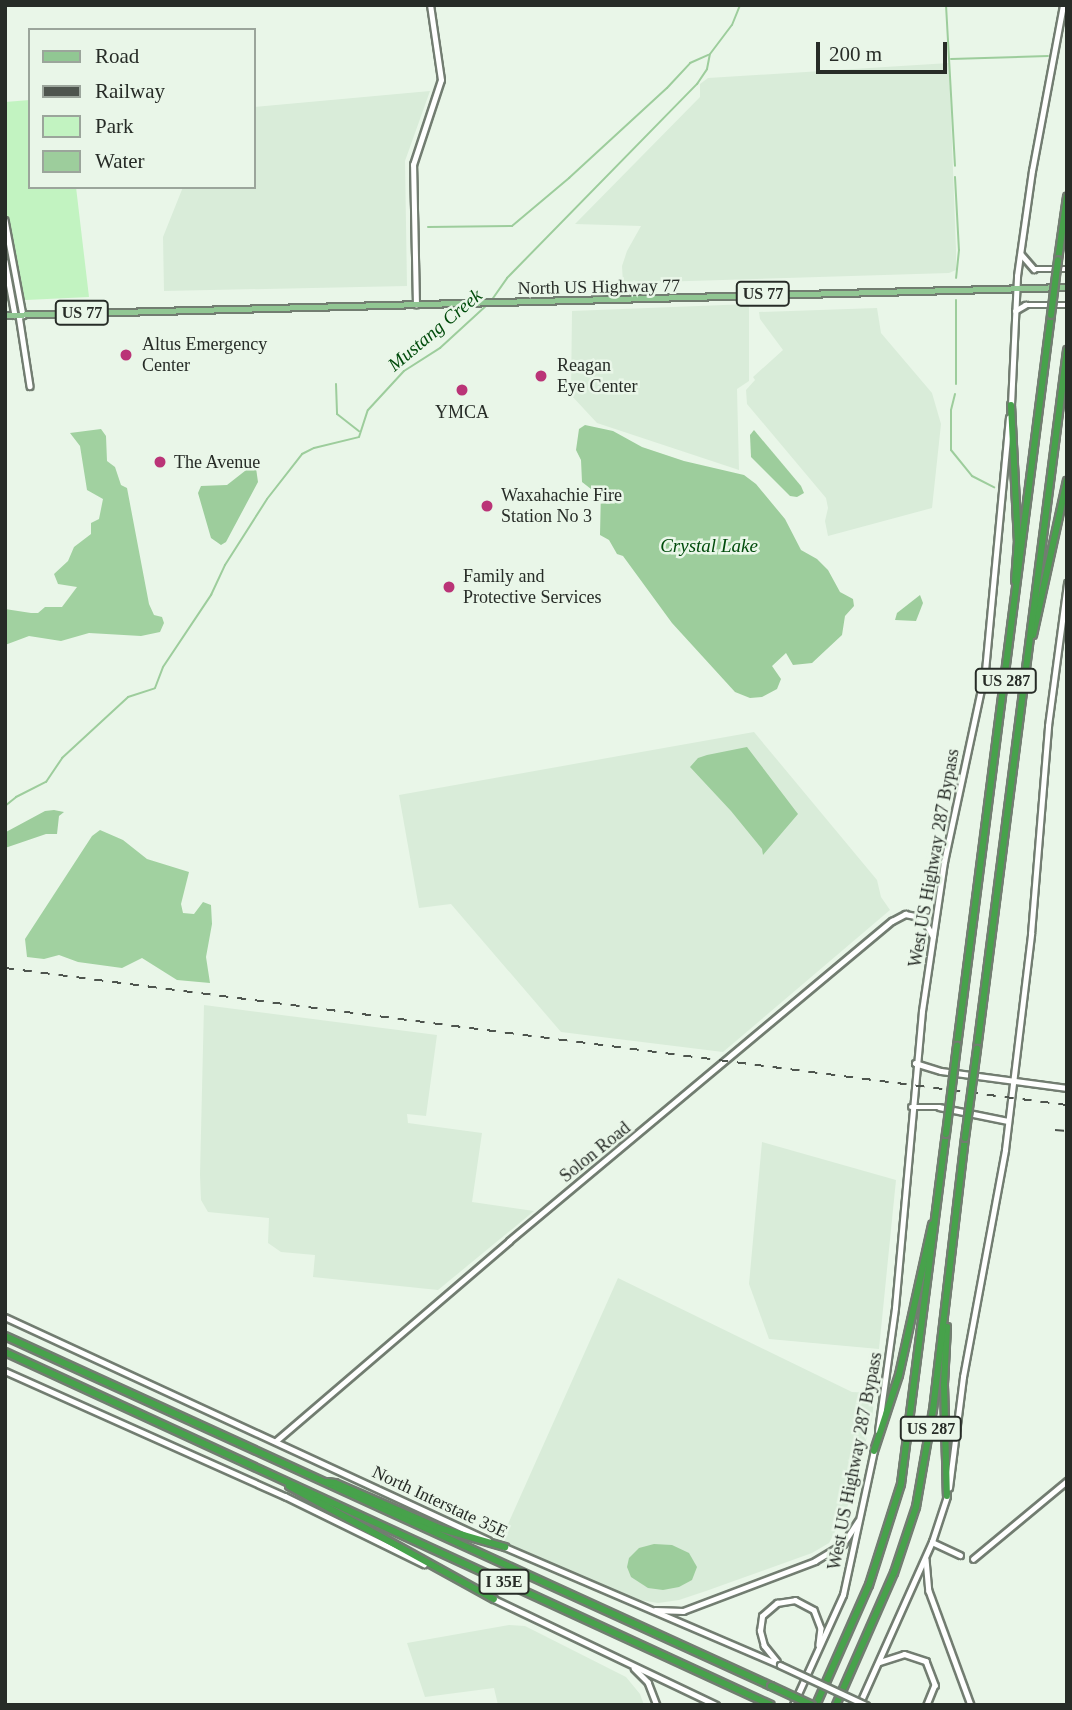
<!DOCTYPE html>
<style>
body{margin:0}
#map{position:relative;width:1072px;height:1710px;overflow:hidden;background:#e9f6e8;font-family:"Times New Roman",serif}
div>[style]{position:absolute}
.built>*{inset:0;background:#d9ecd9}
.green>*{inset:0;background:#c2f3c1}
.forest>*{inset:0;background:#a1d1a0}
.water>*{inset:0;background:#9dcd9c}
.stream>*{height:2px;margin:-1px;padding:0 1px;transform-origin:1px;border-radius:1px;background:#9dcd9c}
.roads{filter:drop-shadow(2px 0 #727d71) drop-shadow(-2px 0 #727d71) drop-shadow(0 2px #727d71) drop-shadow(0 -2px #727d71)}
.tertiary>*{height:4.5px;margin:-2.25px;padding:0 2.25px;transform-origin:2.25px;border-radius:2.25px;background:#fff}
.secondary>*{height:4.5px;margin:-2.25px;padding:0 2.25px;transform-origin:2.25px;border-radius:2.25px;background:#fff}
.primary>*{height:5px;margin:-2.5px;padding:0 2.5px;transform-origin:2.5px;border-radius:2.5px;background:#91c793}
.motorway>*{height:6px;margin:-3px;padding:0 3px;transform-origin:3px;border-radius:3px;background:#47a24b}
.rail>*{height:2px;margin-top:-1px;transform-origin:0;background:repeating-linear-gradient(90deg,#4e554e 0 9px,transparent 0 18px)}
.bridges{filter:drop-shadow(2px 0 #727d71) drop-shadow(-2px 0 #727d71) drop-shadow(0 2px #727d71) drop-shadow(0 -2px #727d71)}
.secondary-bridge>*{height:4.5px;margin:-2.25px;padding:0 2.25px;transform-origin:2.25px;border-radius:2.25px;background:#fff}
.motorway-bridge>*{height:6px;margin:-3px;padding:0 3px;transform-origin:3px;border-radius:3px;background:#47a24b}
.dots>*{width:19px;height:19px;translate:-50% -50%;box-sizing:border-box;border:4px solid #e9f6e8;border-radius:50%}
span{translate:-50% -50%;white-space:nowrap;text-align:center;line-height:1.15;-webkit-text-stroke:5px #e9f6e8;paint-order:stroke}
.shield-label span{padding:2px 5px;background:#e9f6e8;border:2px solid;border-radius:5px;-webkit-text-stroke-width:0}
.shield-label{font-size:16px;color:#272c27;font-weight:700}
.street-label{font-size:18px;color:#272c27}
.poi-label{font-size:18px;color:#272c27}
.left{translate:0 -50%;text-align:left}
.water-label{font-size:19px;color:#004b0b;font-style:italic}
.frame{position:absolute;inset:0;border:7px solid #272c27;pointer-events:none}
.legend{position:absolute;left:28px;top:28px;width:228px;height:161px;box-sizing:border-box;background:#e9f6e8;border:2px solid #9ba59b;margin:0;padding:9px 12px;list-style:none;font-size:21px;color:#272c27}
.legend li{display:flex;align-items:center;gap:14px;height:35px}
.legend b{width:35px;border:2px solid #9ba59b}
.scale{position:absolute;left:816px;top:42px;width:131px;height:32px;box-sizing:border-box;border:4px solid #272c27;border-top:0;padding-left:9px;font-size:21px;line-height:24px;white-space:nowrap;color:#272c27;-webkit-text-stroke:5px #e9f6e8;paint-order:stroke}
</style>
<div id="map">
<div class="built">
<div style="clip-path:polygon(949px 63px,956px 250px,956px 270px,949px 273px,623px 283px,622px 266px,627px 251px,641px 226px,575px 224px,700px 97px,700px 84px,708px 78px)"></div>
<div style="clip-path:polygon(430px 91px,405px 161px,407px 286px,164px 291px,163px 237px,183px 187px,254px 187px,254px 107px)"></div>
<div style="clip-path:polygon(749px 304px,749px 381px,737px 389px,739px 470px,597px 423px,571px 395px,572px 311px)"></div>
<div style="clip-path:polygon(877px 308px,881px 333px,932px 393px,941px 424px,932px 508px,828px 536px,825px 521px,828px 508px,826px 498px,747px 404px,746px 390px,755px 380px,753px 377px,783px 350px,760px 319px,759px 312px)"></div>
<div style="clip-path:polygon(754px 732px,877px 880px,881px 897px,890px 910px,723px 1052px,561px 1032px,451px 904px,419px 908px,399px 795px)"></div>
<div style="clip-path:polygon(204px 1005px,437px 1035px,426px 1116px,407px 1114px,408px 1123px,482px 1133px,472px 1202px,534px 1211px,438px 1290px,313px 1277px,315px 1255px,281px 1252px,268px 1243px,269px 1218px,208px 1212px,201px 1200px,200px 1175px)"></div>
<div style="clip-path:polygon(762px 1142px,896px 1180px,879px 1349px,769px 1339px,749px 1284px)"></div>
<div style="clip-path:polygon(618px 1278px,852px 1392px,875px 1393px,872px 1419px,846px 1512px,829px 1543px,812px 1553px,706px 1591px,679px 1600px,658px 1603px,634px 1599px,575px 1577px,500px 1542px)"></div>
<div style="clip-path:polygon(509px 1625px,525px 1626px,626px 1677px,640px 1694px,644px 1705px,498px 1705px,494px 1688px,425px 1697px,407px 1643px)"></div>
</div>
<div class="green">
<div style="clip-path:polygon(30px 100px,30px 187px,76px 187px,89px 297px,5px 301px,5px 102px)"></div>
</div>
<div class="forest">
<div style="clip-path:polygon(101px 429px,106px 436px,107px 461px,115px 467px,121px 485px,127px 488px,149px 604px,154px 615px,162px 617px,164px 623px,160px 632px,141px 636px,89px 633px,61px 641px,29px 636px,5px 645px,5px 609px,31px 613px,38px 613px,45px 607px,62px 607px,77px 587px,58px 584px,54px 574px,68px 561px,74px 547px,91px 534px,91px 523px,99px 519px,103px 499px,87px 490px,80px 446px,70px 433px)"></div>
<div style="clip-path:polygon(100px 830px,123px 840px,147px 859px,189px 872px,181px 904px,183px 913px,194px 914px,203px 902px,211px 905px,212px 924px,206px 957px,210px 983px,177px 980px,142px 958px,122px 968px,78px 962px,59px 955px,44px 959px,27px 957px,25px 939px,92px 836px)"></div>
</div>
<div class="water">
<div style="clip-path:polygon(585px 425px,613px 431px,642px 447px,684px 461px,744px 475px,756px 484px,785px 519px,801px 550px,817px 559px,828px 570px,840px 592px,853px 599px,854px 606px,845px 616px,842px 635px,812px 663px,793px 665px,786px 653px,772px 666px,781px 679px,777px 689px,762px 697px,750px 698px,735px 692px,672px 623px,623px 556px,617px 554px,609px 540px,600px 535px,601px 489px,591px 489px,582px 482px,581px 460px,576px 450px,579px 429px)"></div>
<div style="clip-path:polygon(754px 430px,801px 486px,804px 493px,797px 497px,790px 496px,751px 457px,750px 435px)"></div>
<div style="clip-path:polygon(250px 467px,256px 468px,258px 482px,226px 542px,221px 545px,211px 538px,198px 493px,201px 486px,227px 485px)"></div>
<div style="clip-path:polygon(920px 595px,923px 603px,916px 621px,895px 620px,897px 613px)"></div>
<div style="clip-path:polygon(747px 747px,798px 814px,763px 855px,762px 849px,731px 811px,690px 767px,698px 758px,707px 755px)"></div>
<div style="clip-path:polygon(54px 810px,64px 812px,59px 816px,57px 834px,46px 834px,5px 848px,6px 832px,45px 811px)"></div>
<div style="clip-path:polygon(654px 1544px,672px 1545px,689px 1553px,697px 1567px,692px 1580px,679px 1587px,663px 1590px,648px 1588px,631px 1577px,627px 1567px,629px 1558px,639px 1548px)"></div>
</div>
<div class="stream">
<div style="left:946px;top:5px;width:161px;rotate:86.8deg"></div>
<div style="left:951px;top:59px;width:97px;rotate:-1.8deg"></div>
<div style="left:955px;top:177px;width:73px;rotate:86.9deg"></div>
<div style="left:959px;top:250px;width:28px;rotate:96deg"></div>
<div style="left:428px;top:227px;width:84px;rotate:-0.7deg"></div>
<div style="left:512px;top:226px;width:75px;rotate:-40.1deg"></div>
<div style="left:569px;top:178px;width:133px;rotate:-42.6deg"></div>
<div style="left:667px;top:88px;width:34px;rotate:-47deg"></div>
<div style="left:690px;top:63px;width:20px;rotate:-24deg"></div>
<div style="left:956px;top:300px;width:84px;rotate:90deg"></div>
<div style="left:491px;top:301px;width:28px;rotate:-55deg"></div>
<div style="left:507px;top:278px;width:272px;rotate:-45.6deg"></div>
<div style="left:697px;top:84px;width:18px;rotate:-56deg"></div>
<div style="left:707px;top:69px;width:15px;rotate:-79deg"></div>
<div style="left:710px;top:54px;width:36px;rotate:-53deg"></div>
<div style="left:732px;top:25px;width:22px;rotate:-68deg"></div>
<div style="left:336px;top:384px;width:30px;rotate:88deg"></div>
<div style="left:337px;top:414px;width:28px;rotate:38deg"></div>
<div style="left:955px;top:394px;width:16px;rotate:104deg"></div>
<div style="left:951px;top:410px;width:40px;rotate:90deg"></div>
<div style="left:951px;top:450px;width:33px;rotate:51deg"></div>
<div style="left:972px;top:476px;width:25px;rotate:27deg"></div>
<div style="left:5px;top:806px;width:14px;rotate:-39deg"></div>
<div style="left:16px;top:797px;width:34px;rotate:-27deg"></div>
<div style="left:46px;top:782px;width:29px;rotate:-56deg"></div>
<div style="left:62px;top:758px;width:90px;rotate:-42.7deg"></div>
<div style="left:128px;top:697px;width:28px;rotate:-18deg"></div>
<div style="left:155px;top:688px;width:22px;rotate:-69deg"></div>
<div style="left:163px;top:667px;width:87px;rotate:-56.3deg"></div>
<div style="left:211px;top:595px;width:33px;rotate:-65deg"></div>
<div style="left:225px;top:565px;width:78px;rotate:-57.5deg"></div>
<div style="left:267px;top:499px;width:57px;rotate:-52.1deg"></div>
<div style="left:302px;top:454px;width:13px;rotate:-27deg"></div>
<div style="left:314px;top:448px;width:46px;rotate:-13.7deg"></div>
<div style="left:359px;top:437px;width:28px;rotate:-72deg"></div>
<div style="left:368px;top:410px;width:53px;rotate:-47.3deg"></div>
<div style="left:404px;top:371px;width:43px;rotate:-32.6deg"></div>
<div style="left:440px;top:348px;width:64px;rotate:-42.5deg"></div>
</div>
<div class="roads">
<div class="tertiary">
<div style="left:416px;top:305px;width:140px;rotate:-91.2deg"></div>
<div style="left:413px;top:165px;width:89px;rotate:-71.8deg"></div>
<div style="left:441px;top:80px;width:76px;rotate:-98.3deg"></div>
<div style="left:5px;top:1317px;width:532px;rotate:24.78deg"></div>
<div style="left:5px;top:1371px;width:307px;rotate:24.1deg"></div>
<div style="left:285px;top:1496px;width:155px;rotate:26.1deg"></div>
<div style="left:276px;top:1441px;width:307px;rotate:-40.6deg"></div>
<div style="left:509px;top:1241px;width:499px;rotate:-39.9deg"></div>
<div style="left:892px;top:921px;width:15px;rotate:-28deg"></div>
<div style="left:905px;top:914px;width:10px;rotate:11deg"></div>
<div style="left:915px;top:916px;width:13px;rotate:32deg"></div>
<div style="left:926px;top:923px;width:15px;rotate:62deg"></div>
<div style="left:932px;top:1542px;width:31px;rotate:25deg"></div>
<div style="left:973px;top:1559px;width:122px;rotate:-39.7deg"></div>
</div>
<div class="secondary">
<div style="left:5px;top:220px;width:97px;rotate:79.3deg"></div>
<div style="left:1021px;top:254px;width:20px;rotate:49deg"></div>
<div style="left:1034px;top:269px;width:33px"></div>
<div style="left:5px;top:261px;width:55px;rotate:79.5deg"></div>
<div style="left:1015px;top:311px;width:12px;rotate:-31deg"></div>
<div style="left:1025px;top:305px;width:42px"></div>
<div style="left:19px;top:315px;width:72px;rotate:81.2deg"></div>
<div style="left:1011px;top:405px;width:129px;rotate:-87.3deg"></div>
<div style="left:1017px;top:276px;width:106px;rotate:-81.9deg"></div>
<div style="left:1032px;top:171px;width:169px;rotate:-79.4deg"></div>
<div style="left:915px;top:1063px;width:27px;rotate:17deg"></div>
<div style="left:941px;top:1071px;width:127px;rotate:7.7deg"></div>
<div style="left:911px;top:1107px;width:28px"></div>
<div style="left:939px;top:1107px;width:70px;rotate:11.5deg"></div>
<div style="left:878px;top:1431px;width:124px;rotate:-82.1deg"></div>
<div style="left:895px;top:1308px;width:298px;rotate:-84.8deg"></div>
<div style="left:922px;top:1011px;width:151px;rotate:-81.6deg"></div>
<div style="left:944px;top:862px;width:195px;rotate:-77.9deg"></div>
<div style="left:985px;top:671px;width:254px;rotate:-84.6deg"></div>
<div style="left:949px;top:1488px;width:112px;rotate:-82.8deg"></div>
<div style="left:963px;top:1377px;width:231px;rotate:-79.5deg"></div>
<div style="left:1005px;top:1150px;width:218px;rotate:-83.1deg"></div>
<div style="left:1031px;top:934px;width:209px;rotate:-85.3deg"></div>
<div style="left:1048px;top:726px;width:144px;rotate:-82.4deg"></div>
<div style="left:505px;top:1547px;width:299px;rotate:23.2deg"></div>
<div style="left:926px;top:1559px;width:32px;rotate:85deg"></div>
<div style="left:929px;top:1591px;width:121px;rotate:69.8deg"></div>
<div style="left:494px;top:1599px;width:246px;rotate:25.5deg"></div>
<div style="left:655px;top:1610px;width:28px;rotate:2deg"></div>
<div style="left:683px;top:1611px;width:141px;rotate:-20.7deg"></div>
<div style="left:815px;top:1561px;width:33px;rotate:-31deg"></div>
<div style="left:843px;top:1544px;width:27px;rotate:-57deg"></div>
<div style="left:777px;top:1662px;width:21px;rotate:-129deg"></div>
<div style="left:764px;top:1646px;width:16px;rotate:-105deg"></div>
<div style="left:760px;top:1631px;width:15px;rotate:-82deg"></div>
<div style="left:762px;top:1616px;width:20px;rotate:-41deg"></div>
<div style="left:777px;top:1603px;width:18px;rotate:-9deg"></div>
<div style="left:795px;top:1600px;width:21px;rotate:28deg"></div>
<div style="left:814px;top:1610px;width:19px;rotate:69deg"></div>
<div style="left:821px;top:1628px;width:17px;rotate:97deg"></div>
<div style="left:880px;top:1662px;width:25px;rotate:-18deg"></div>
<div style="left:904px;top:1654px;width:23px;rotate:18deg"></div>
<div style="left:926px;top:1661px;width:26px;rotate:69deg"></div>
<div style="left:935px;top:1685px;width:22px;rotate:112deg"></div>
<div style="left:634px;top:1668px;width:20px;rotate:45deg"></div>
<div style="left:648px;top:1682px;width:25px;rotate:69deg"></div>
<div style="left:793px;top:1705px;width:121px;rotate:-65.6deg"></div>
<div style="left:843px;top:1595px;width:148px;rotate:-77.9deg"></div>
<div style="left:859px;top:1705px;width:179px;rotate:-65.9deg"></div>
<div style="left:932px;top:1542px;width:48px;rotate:-71.9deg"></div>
</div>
<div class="primary">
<div style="left:5px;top:315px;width:1062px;rotate:-1.51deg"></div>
</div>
<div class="motorway">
<div style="left:1058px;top:260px;width:64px;rotate:-81.9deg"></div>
<div style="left:1011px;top:405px;width:136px;rotate:87.1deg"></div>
<div style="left:1018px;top:541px;width:40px;rotate:94.3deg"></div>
<div style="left:1033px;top:635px;width:158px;rotate:-77.6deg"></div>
<div style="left:957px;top:1046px;width:737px;rotate:-82.67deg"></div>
<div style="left:977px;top:1049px;width:705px;rotate:-82.66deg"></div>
<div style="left:947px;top:1327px;width:58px;rotate:93deg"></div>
<div style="left:944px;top:1385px;width:111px;rotate:88.5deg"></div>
<div style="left:5px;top:1336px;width:842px;rotate:24.56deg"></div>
<div style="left:5px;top:1352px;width:843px;rotate:24.74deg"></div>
<div style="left:874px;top:1451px;width:80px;rotate:-71.8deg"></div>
<div style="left:899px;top:1375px;width:154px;rotate:-77.6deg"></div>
<div style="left:327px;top:1482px;width:8px;rotate:7deg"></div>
<div style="left:335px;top:1483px;width:113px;rotate:23.4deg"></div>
<div style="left:439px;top:1528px;width:69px;rotate:16.1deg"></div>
<div style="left:289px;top:1486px;width:234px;rotate:28.9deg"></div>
<div style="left:816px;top:1705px;width:131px;rotate:-66.2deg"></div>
<div style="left:869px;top:1585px;width:106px;rotate:-72.4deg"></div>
<div style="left:901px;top:1484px;width:353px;rotate:-82.7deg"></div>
<div style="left:836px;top:1705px;width:144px;rotate:-66.3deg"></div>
<div style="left:894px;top:1573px;width:70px;rotate:-71.6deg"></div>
<div style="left:916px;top:1507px;width:98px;rotate:-80.1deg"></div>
<div style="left:933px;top:1410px;width:274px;rotate:-83.3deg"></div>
</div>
</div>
<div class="rail">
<div style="left:5px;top:968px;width:1071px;rotate:7.35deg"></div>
<div style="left:1055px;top:1130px;width:12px;rotate:5deg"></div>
</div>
<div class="bridges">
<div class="secondary-bridge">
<div style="left:780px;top:1665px;width:95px;rotate:24.9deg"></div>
</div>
<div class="motorway-bridge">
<div style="left:1051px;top:315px;width:55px;rotate:-82.7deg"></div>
<div style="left:946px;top:1134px;width:89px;rotate:-82.9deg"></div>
<div style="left:965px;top:1138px;width:90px;rotate:-82.3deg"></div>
<div style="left:771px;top:1686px;width:45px;rotate:24.9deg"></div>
</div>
</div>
<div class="dots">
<div style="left:126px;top:355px;background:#ba3477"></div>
<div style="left:541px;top:376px;background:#ba3477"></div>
<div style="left:462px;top:390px;background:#ba3477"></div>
<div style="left:160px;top:462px;background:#ba3477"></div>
<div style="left:487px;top:506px;background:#ba3477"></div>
<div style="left:449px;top:587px;background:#ba3477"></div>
</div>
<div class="shield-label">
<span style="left:763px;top:294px">US 77</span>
<span style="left:82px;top:313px">US 77</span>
<span style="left:1006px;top:681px">US 287</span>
<span style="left:931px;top:1429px">US 287</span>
<span style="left:504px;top:1582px">I 35E</span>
</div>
<div class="street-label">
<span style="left:599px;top:287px;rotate:-1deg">North US Highway 77</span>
<span style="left:934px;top:858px;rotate:-80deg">West US Highway 287 Bypass</span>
<span style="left:595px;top:1152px;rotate:-39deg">Solon Road</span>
<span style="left:855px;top:1461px;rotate:-79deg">West US Highway 287 Bypass</span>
<span style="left:440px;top:1502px;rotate:25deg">North Interstate 35E</span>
</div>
<div class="poi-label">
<span class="left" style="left:142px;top:355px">Altus Emergency<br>Center</span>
<span class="left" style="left:557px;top:376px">Reagan<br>Eye Center</span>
<span style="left:462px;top:412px">YMCA</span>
<span class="left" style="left:174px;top:462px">The Avenue</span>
<span class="left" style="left:501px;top:506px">Waxahachie Fire<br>Station No 3</span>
<span class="left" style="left:463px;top:587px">Family and<br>Protective Services</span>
</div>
<div class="water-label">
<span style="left:435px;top:330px;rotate:-40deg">Mustang Creek</span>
<span style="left:709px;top:546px">Crystal Lake</span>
</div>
<div class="frame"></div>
<ul class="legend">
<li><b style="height:9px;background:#91c793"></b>Road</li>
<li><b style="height:9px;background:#4e554e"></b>Railway</li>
<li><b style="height:19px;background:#c2f3c1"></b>Park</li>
<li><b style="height:19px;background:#9dcd9c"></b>Water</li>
</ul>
<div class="scale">200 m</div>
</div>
